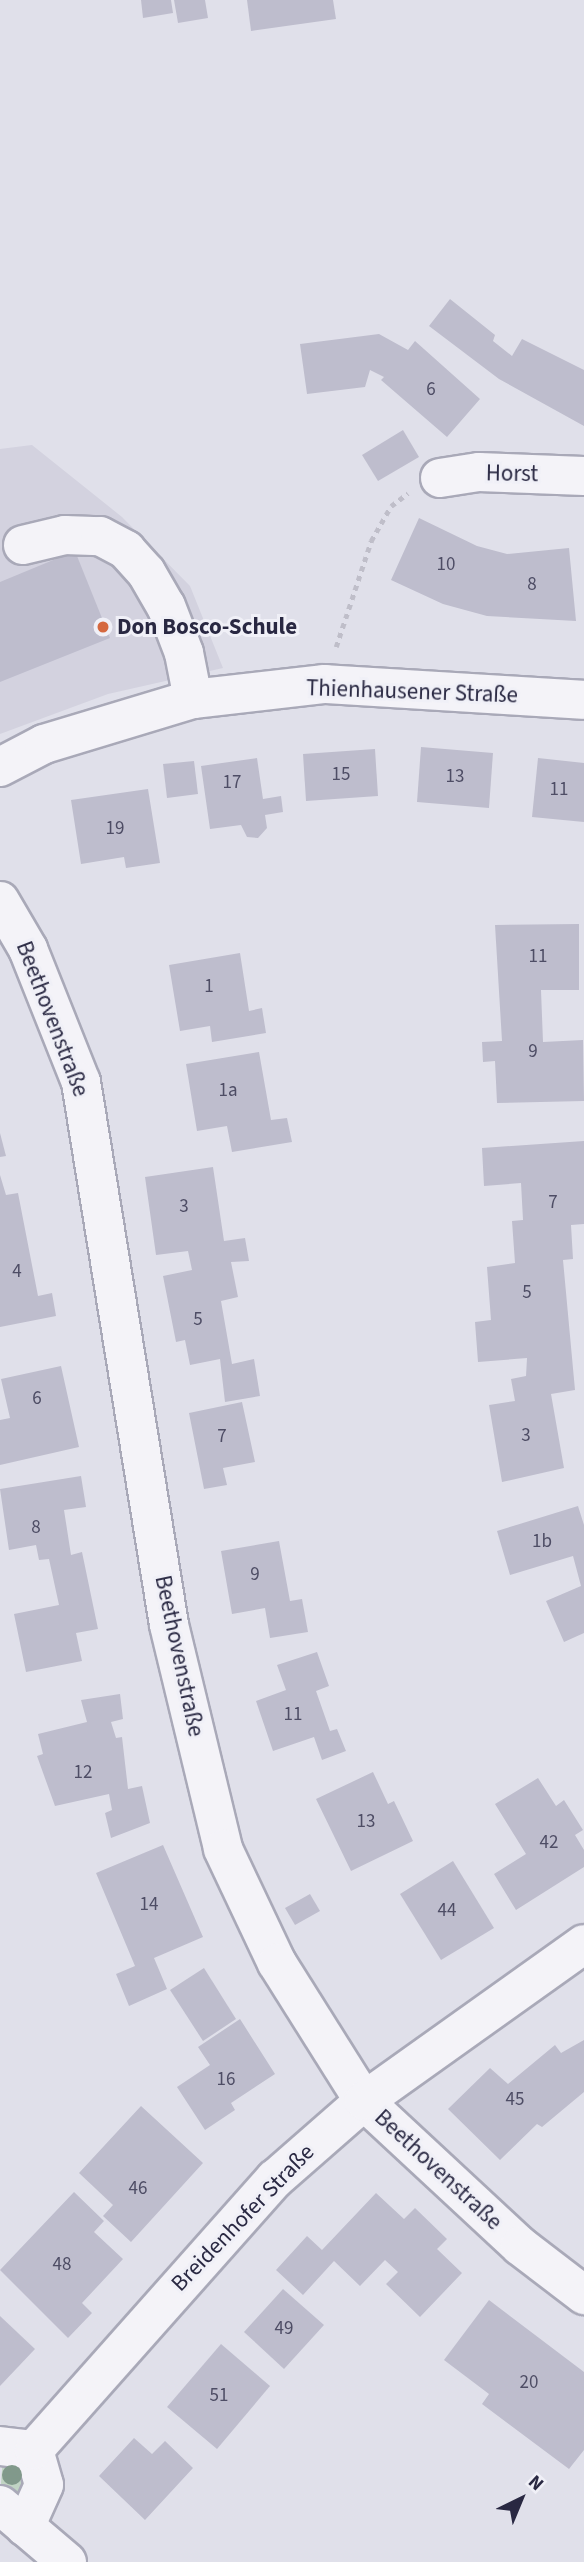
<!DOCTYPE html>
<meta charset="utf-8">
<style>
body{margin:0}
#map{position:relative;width:584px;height:2562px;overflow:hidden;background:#e0e0ea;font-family:"Source Sans 3",sans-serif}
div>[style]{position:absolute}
.built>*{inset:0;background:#d3d2df}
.green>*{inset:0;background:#c1d4c4}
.building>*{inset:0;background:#bebdcd}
.path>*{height:4.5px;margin-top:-2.25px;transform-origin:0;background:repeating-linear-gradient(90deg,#bfbec9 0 5px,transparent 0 10px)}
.roads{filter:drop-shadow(2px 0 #a9a9b8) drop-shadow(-2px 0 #a9a9b8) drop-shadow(0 2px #a9a9b8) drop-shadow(0 -2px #a9a9b8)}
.minor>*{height:38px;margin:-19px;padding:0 19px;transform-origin:19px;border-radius:19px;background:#f4f3f8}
.trees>*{width:20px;height:20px;margin:-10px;border-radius:50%;background:#81998b}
.dots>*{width:19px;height:19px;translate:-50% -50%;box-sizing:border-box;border:4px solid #f0f0f7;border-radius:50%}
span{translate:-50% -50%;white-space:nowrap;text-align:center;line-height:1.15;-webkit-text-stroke:6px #f0f0f7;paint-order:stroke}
.number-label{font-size:19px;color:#4e4d65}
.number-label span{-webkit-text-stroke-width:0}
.street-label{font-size:23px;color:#292842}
.poi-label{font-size:23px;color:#292842;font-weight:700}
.left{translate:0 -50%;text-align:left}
.north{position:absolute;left:486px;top:2464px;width:70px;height:70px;-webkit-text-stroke:5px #f0f0f7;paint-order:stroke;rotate:43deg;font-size:19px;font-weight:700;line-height:28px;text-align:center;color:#292842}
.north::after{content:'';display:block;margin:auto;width:24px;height:32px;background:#292842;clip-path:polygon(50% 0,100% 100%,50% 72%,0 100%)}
</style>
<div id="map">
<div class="built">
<div style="clip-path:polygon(32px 445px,122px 517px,190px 586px,223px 668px,108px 694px,0 734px,0 449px)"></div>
</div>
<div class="green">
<div style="clip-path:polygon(3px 2457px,29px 2474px,20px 2496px,0 2496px)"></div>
</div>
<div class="building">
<div style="clip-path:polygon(141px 0,171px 0,173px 13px,143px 18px)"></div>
<div style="clip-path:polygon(174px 0,205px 0,208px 18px,178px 23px)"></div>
<div style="clip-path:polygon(247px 0,333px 0,336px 19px,251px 31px)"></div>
<div style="clip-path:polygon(450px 299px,495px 335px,493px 341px,512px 356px,522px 339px,584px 370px,584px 426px,499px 379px,429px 326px)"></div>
<div style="clip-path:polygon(379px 334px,408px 350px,415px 341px,480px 399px,447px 437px,381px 380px,384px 377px,370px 370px,365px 387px,307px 394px,300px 344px)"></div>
<div style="clip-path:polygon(403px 430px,419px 457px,378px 481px,362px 455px)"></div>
<div style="clip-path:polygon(419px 518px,477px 546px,507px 554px,569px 548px,576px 621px,487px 616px,443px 604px,391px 580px)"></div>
<div style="clip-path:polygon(75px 551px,110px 638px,0 682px,0 582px)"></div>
<div style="clip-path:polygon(421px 747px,493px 753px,489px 808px,417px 802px)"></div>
<div style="clip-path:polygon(375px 749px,378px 796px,306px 801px,303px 754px)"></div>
<div style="clip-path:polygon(257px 758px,263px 799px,281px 796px,283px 812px,265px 815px,267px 828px,258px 838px,247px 837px,241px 825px,210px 829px,201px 766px)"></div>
<div style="clip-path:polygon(538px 758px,584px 763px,584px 822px,532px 817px)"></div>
<div style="clip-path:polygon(194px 761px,198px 794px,167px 798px,163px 764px)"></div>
<div style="clip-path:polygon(148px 789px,160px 863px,126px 868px,124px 857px,81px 864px,71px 800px)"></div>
<div style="clip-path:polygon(579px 924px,579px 990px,541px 990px,543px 1042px,583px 1040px,584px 1101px,497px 1103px,495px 1061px,483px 1062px,482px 1042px,502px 1041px,495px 925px)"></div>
<div style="clip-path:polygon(240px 953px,249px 1011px,262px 1008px,266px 1033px,212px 1042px,210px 1026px,180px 1031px,169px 965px)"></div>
<div style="clip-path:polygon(259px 1052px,271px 1120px,287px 1118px,292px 1142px,232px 1152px,227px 1126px,197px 1131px,186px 1064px)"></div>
<div style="clip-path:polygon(0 1133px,6px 1156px,0 1157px)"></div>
<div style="clip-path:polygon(584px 1141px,584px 1224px,571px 1225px,573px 1259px,563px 1260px,575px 1390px,551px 1394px,564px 1468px,502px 1482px,489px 1405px,515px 1401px,511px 1379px,526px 1376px,527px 1358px,478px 1362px,475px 1322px,491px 1320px,487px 1267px,515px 1263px,512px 1221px,523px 1220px,521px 1183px,484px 1186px,482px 1148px)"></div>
<div style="clip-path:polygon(213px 1167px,224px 1241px,245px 1238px,249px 1261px,231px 1262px,238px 1297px,221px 1301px,232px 1364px,254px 1359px,260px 1396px,225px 1402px,220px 1359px,190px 1365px,185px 1340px,176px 1342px,163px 1276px,192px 1270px,188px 1251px,156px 1255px,145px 1177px)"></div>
<div style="clip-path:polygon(0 1175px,6px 1195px,18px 1193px,38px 1296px,52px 1293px,56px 1316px,0 1327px)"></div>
<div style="clip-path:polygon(61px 1366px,79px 1447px,0 1465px,0 1420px,10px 1418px,1px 1379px)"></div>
<div style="clip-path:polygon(242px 1402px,255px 1462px,223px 1468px,227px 1485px,204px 1489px,189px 1413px)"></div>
<div style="clip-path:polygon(81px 1476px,86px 1507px,64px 1510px,71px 1555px,82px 1552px,98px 1629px,76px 1633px,82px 1661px,26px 1672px,14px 1614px,59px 1605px,49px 1559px,39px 1560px,36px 1545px,9px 1550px,0 1489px)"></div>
<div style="clip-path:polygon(578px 1506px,584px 1525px,584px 1633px,564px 1642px,546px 1601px,581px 1586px,573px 1556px,510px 1575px,497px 1531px)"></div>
<div style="clip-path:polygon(279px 1541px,290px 1601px,302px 1599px,308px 1632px,270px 1638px,265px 1608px,232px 1614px,221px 1551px)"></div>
<div style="clip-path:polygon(317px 1652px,329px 1686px,316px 1691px,330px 1731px,337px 1729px,346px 1751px,322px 1760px,314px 1737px,273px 1751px,256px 1701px,286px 1690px,277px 1665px)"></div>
<div style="clip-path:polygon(120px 1694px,123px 1719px,111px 1722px,116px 1738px,122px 1737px,128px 1789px,142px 1786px,150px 1823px,111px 1838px,105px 1813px,112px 1810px,109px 1794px,55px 1806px,37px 1756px,43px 1754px,38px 1734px,87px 1722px,81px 1700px)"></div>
<div style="clip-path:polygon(373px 1772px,388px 1804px,394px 1801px,413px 1841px,351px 1871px,316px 1799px)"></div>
<div style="clip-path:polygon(538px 1778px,556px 1806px,564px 1800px,583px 1830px,575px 1835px,584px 1850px,584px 1867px,516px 1910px,494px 1874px,526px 1854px,495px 1804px)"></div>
<div style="clip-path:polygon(163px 1845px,203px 1937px,154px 1958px,167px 1989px,129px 2006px,116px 1974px,135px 1966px,96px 1873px)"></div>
<div style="clip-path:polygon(453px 1861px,494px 1928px,441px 1960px,400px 1894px)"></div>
<div style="clip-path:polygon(310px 1894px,320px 1911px,295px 1925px,285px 1908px)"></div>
<div style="clip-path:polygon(204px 1968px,236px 2019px,203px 2041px,170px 1990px)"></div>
<div style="clip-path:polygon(240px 2019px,275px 2074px,231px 2103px,235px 2110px,205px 2130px,177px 2087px,210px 2065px,198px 2047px)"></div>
<div style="clip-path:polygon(584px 2040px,584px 2092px,542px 2127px,537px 2124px,500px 2160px,448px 2109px,490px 2068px,508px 2084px,555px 2045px,561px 2053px)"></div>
<div style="clip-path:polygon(141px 2106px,203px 2163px,131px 2242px,103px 2216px,113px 2205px,79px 2173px)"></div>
<div style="clip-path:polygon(74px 2192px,104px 2221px,94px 2232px,123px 2259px,82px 2303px,92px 2313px,68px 2338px,0 2270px)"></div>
<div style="clip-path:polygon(376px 2193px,404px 2219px,415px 2208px,447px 2239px,437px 2249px,462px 2273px,420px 2317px,386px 2284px,398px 2272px,385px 2260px,360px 2286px,334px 2261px,303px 2295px,276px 2270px,307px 2236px,322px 2250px)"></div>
<div style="clip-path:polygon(283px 2289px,324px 2325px,284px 2369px,244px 2332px)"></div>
<div style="clip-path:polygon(489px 2300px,584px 2372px,584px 2450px,569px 2469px,482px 2404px,489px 2394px,444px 2360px)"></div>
<div style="clip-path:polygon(0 2316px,35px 2349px,0 2386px)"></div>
<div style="clip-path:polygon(221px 2344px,270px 2386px,217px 2449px,167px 2407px)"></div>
<div style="clip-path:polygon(134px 2438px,152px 2454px,165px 2441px,193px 2468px,145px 2520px,99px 2476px)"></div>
</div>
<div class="path">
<div style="left:336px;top:647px;width:112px;rotate:-71.7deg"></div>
<div style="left:371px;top:541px;width:40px;rotate:-60.3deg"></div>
<div style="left:391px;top:506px;width:21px;rotate:-37deg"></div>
</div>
<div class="roads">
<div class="minor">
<div style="left:440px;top:478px;width:39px;rotate:-9deg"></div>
<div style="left:479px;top:472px;width:105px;rotate:2.2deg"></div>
<div style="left:23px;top:545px;width:43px;rotate:-13.4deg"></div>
<div style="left:65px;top:535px;width:35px;rotate:2deg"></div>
<div style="left:100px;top:536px;width:30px;rotate:28deg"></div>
<div style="left:126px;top:550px;width:30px;rotate:48deg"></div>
<div style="left:146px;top:572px;width:39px;rotate:60deg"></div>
<div style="left:166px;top:606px;width:50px;rotate:69deg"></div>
<div style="left:184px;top:653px;width:47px;rotate:78.9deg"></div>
<div style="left:0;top:767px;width:50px;rotate:-27.6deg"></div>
<div style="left:44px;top:744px;width:156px;rotate:-16.8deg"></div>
<div style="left:193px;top:699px;width:133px;rotate:-6.5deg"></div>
<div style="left:325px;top:684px;width:259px;rotate:3.5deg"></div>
<div style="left:0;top:901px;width:56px;rotate:59.7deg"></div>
<div style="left:28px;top:949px;width:143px;rotate:68.3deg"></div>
<div style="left:81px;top:1082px;width:550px;rotate:80.79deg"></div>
<div style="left:169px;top:1625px;width:230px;rotate:76.4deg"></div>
<div style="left:223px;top:1849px;width:126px;rotate:64.7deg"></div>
<div style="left:277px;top:1963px;width:163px;rotate:57.8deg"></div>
<div style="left:364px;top:2101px;width:213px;rotate:42.9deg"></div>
<div style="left:520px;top:2246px;width:81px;rotate:37.4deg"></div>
<div style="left:0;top:2446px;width:34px;rotate:7deg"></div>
<div style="left:34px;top:2450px;width:36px;rotate:74deg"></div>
<div style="left:44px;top:2485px;width:46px;rotate:114.3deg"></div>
<div style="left:34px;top:2450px;width:363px;rotate:-48.4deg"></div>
<div style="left:275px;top:2179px;width:118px;rotate:-41.2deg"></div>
<div style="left:364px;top:2101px;width:270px;rotate:-35.5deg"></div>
<div style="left:0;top:2505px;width:88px;rotate:40.4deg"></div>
</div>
</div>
<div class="trees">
<div style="left:12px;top:2475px"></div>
</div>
<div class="dots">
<div style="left:103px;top:627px;background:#d5683f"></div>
</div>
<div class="number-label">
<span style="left:431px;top:390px">6</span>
<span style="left:446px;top:565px">10</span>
<span style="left:532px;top:585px">8</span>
<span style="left:341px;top:775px">15</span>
<span style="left:455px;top:777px">13</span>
<span style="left:232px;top:783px">17</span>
<span style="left:559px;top:790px">11</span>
<span style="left:115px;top:829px">19</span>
<span style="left:538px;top:957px">11</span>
<span style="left:209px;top:987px">1</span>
<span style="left:533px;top:1052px">9</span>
<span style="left:228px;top:1091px">1a</span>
<span style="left:553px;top:1203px">7</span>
<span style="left:184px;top:1207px">3</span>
<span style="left:17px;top:1272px">4</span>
<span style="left:527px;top:1293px">5</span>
<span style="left:198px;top:1320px">5</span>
<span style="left:37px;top:1399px">6</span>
<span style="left:526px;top:1436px">3</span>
<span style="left:222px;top:1437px">7</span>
<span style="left:36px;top:1528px">8</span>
<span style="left:542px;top:1542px">1b</span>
<span style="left:255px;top:1575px">9</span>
<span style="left:293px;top:1715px">11</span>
<span style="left:83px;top:1773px">12</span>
<span style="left:366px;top:1822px">13</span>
<span style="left:549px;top:1843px">42</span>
<span style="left:149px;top:1905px">14</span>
<span style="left:447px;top:1911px">44</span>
<span style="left:226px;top:2080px">16</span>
<span style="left:515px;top:2100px">45</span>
<span style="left:138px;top:2189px">46</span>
<span style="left:62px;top:2265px">48</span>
<span style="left:284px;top:2329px">49</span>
<span style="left:529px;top:2383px">20</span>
<span style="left:219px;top:2396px">51</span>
</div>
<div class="street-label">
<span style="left:512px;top:474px;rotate:1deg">Horst</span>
<span style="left:412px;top:692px;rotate:2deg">Thienhausener Straße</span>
<span style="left:52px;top:1019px;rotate:69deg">Beethovenstraße</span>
<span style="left:179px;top:1656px;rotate:78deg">Beethovenstraße</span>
<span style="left:438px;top:2170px;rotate:43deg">Beethovenstraße</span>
<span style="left:243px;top:2218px;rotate:-46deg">Breidenhofer Straße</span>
</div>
<div class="poi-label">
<span class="left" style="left:117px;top:627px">Don Bosco-Schule</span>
</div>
<div class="north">N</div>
</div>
